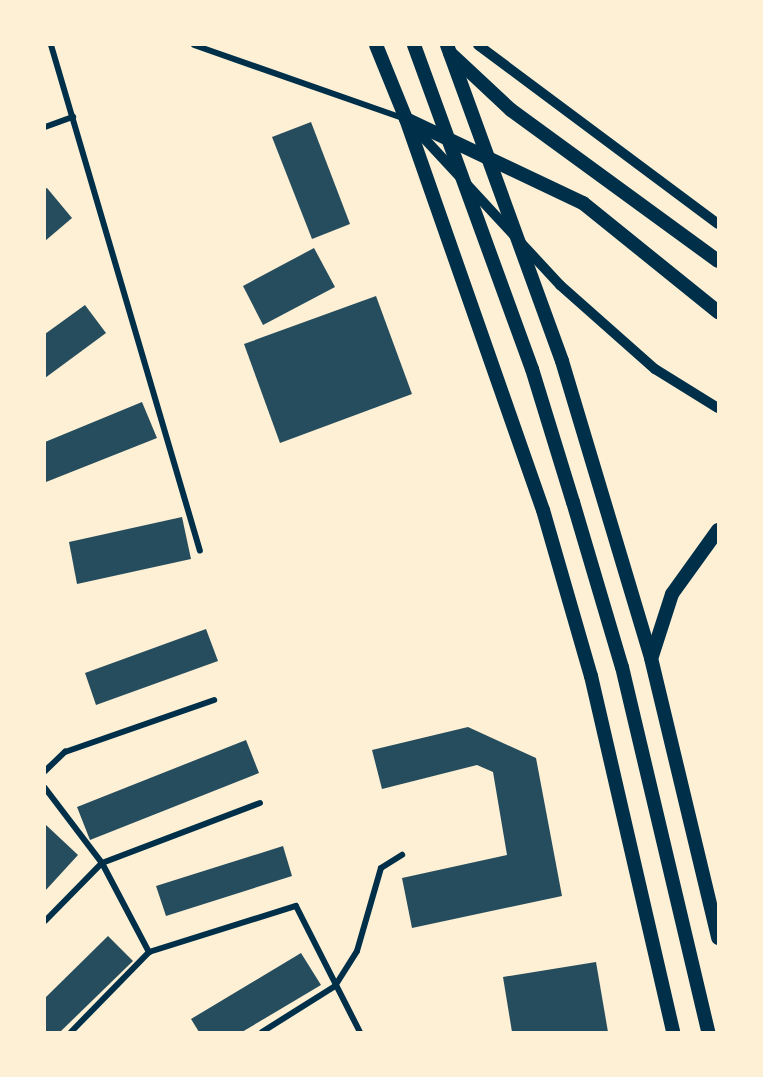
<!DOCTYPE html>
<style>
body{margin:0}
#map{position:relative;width:763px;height:1077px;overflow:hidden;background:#fdf0d5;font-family:Roboto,sans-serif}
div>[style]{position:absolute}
.building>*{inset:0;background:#264d5e}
.minor>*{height:6px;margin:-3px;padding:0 3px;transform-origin:3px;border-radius:3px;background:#003049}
.tertiary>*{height:10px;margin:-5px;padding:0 5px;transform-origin:5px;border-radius:5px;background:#003049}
.primary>*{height:14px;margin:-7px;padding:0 7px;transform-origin:7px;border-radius:7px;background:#003049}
.trunk>*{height:14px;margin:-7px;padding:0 7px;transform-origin:7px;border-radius:7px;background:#003049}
span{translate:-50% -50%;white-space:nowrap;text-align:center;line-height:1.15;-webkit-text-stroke:5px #fdf0d5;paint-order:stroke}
.frame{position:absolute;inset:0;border:46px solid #fdf0d5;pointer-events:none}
</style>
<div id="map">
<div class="building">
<div style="clip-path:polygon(311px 122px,350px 224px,312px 239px,272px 137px)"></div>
<div style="clip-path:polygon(47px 188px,72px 218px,45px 241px,45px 189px)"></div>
<div style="clip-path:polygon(314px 248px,335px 287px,263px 325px,243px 286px)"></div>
<div style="clip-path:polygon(376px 296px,412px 394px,280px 443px,244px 344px)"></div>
<div style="clip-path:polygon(85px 305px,106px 333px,45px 378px,45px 334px)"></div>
<div style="clip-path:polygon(142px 402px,157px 438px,46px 482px,45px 442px)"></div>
<div style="clip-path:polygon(182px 517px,191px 559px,77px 584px,69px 542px)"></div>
<div style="clip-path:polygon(206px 629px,218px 661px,96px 705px,85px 673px)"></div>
<div style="clip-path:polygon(468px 727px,536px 758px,562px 896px,412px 928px,402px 878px,507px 855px,493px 772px,477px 765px,382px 789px,372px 750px)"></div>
<div style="clip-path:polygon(246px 740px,259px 773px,90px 840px,77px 807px)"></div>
<div style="clip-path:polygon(45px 824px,78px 855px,45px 891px)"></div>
<div style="clip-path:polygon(283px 846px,292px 876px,166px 916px,156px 886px)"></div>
<div style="clip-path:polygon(108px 936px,133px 961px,60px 1032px,45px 1032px,45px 998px)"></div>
<div style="clip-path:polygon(301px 953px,321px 985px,242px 1032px,199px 1032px,191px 1019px)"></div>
<div style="clip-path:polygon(596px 962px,608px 1032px,512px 1032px,503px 977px)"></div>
</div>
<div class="minor">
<div style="left:51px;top:45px;width:527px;rotate:73.59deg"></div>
<div style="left:194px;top:45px;width:224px;rotate:19.3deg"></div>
<div style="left:45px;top:127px;width:30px;rotate:-20deg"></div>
<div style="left:45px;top:771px;width:28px;rotate:-44deg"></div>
<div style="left:65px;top:752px;width:158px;rotate:-19.2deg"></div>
<div style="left:45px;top:788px;width:94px;rotate:52.8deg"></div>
<div style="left:102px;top:863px;width:101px;rotate:62.2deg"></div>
<div style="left:45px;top:921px;width:81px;rotate:-45.5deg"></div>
<div style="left:102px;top:863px;width:169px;rotate:-20.8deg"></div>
<div style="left:71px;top:1032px;width:112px;rotate:-45.7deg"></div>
<div style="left:149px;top:952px;width:154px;rotate:-17.4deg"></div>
<div style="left:296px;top:906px;width:141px;rotate:63.1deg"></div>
<div style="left:262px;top:1032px;width:86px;rotate:-32.2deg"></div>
<div style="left:335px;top:986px;width:41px;rotate:-57.8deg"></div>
<div style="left:357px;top:951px;width:86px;rotate:-73.9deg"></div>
<div style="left:381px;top:868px;width:25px;rotate:-32deg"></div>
</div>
<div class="tertiary">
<div style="left:478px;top:45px;width:299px;rotate:36.7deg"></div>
<div style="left:410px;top:123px;width:221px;rotate:47.2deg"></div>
<div style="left:560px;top:285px;width:127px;rotate:41.5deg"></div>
<div style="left:655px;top:369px;width:74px;rotate:31.8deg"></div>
</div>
<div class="primary">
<div style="left:450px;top:53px;width:83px;rotate:43.1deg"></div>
<div style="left:511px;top:110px;width:256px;rotate:36.1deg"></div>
<div style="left:406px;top:119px;width:196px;rotate:25.4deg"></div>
<div style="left:583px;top:203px;width:174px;rotate:38.9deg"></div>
</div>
<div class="trunk">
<div style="left:376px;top:45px;width:80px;rotate:67.9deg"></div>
<div style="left:406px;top:119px;width:414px;rotate:70.7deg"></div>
<div style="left:543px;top:510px;width:173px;rotate:73.9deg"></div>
<div style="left:591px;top:676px;width:365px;rotate:77deg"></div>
<div style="left:414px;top:45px;width:345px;rotate:70deg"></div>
<div style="left:532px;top:369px;width:139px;rotate:72.9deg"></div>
<div style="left:573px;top:502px;width:172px;rotate:73.5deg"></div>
<div style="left:622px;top:667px;width:375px;rotate:76.7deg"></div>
<div style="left:447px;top:45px;width:336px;rotate:70deg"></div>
<div style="left:562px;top:361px;width:310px;rotate:73.3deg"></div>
<div style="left:651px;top:658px;width:288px;rotate:76.5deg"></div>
<div style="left:652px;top:656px;width:65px;rotate:-72.1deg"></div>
<div style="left:672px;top:594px;width:79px;rotate:-54.3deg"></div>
</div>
<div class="frame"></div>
</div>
